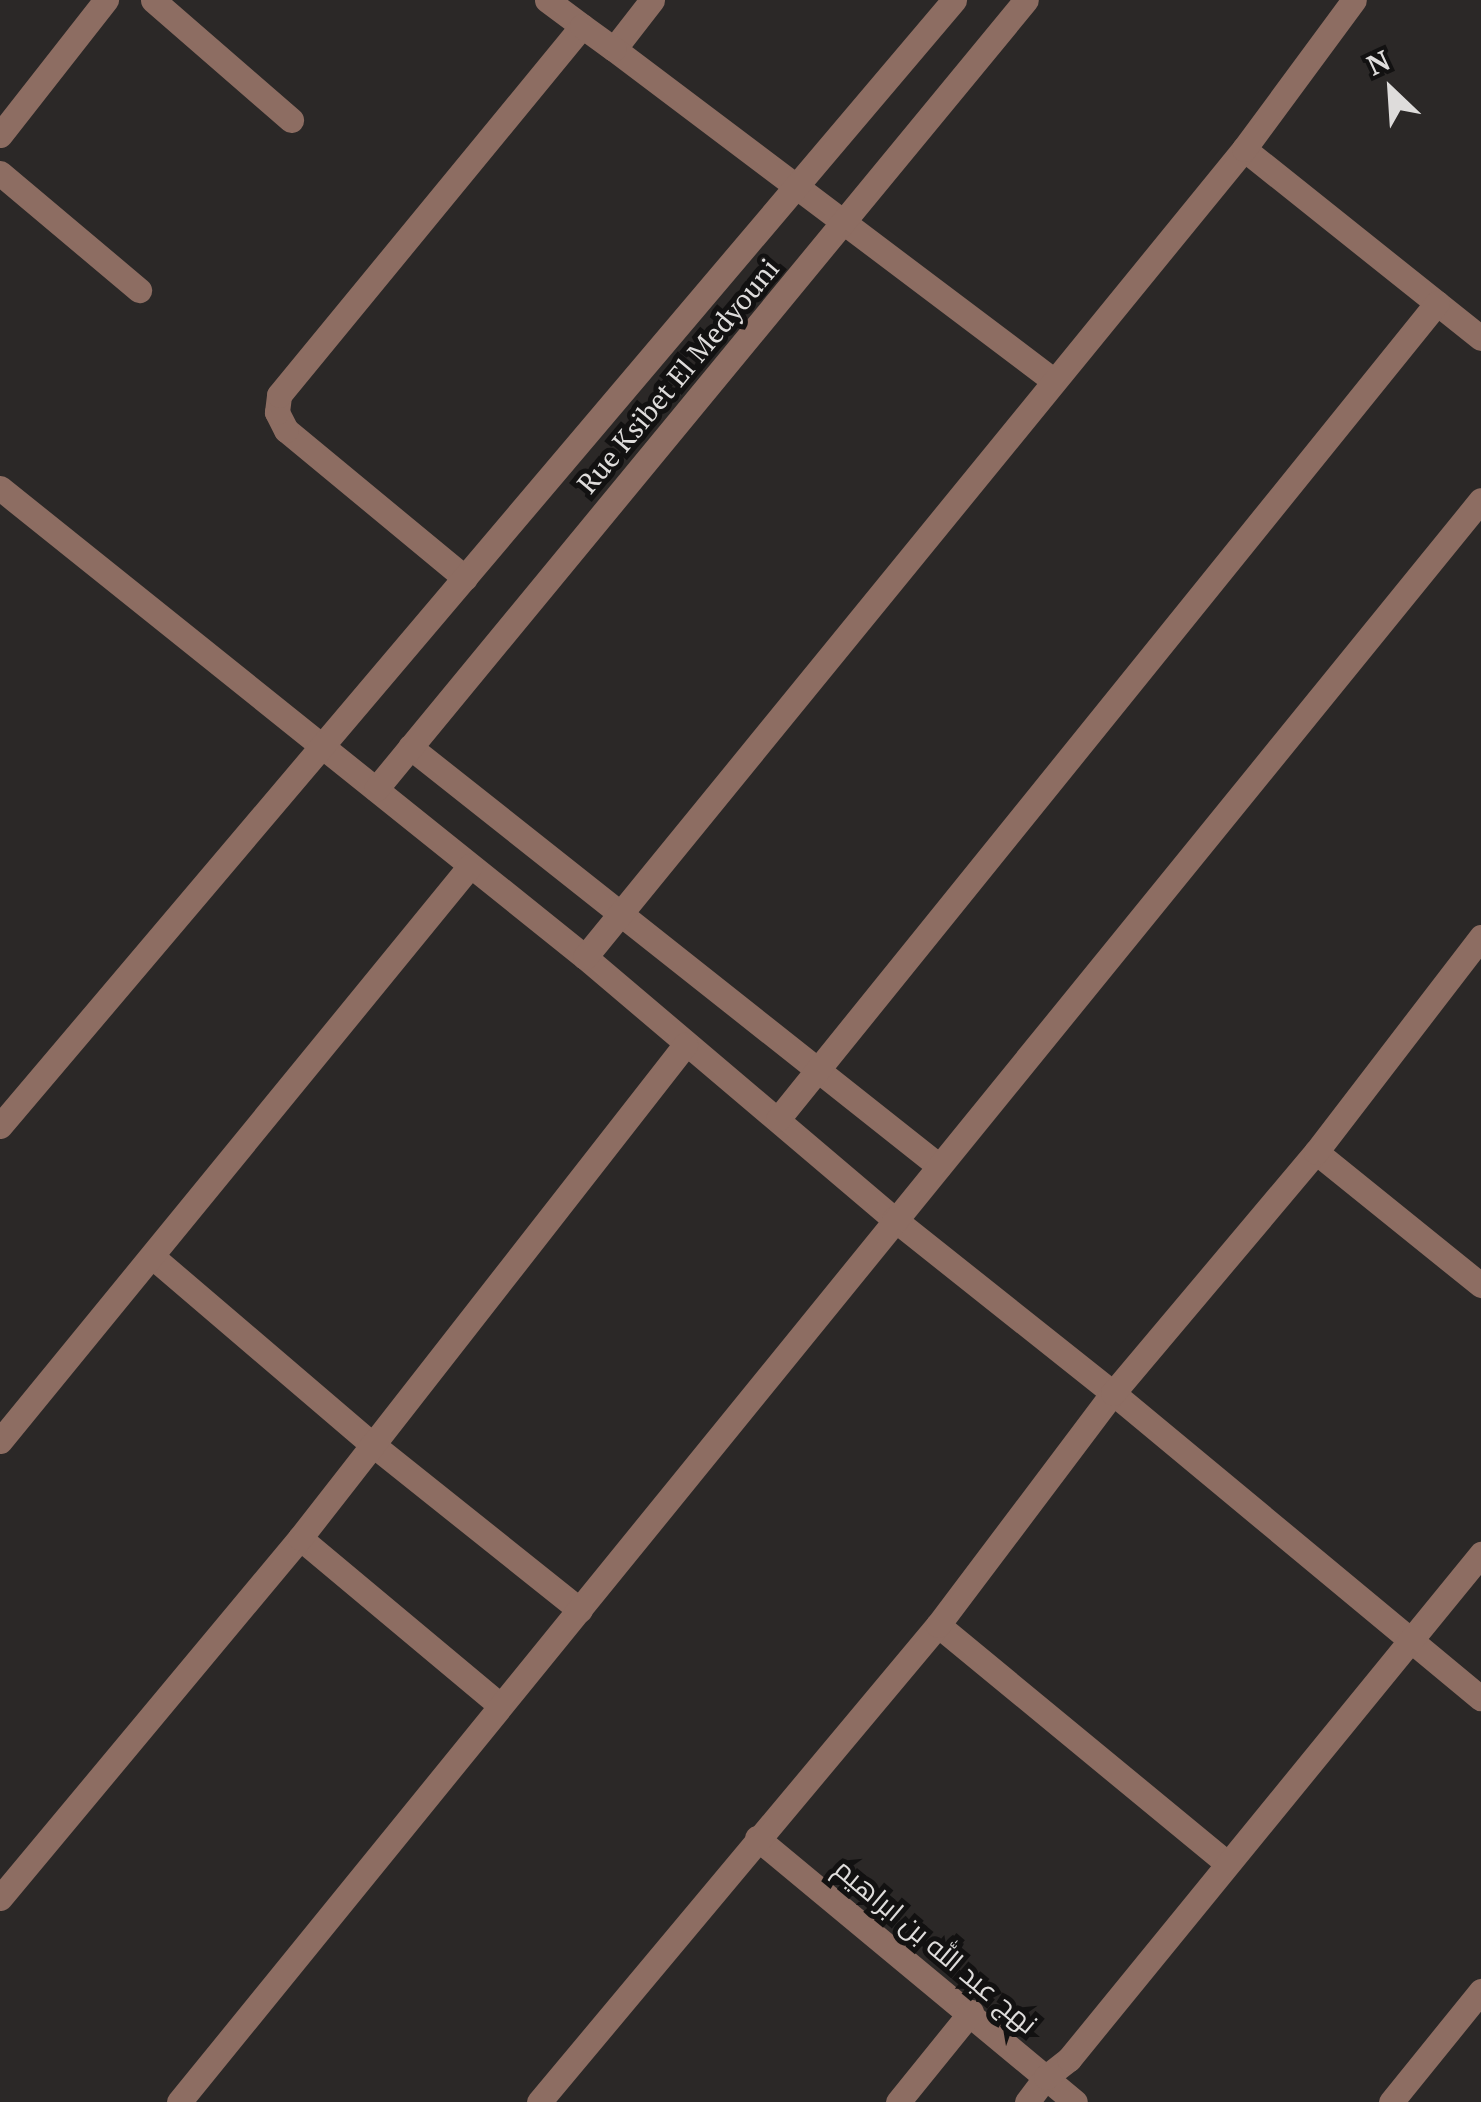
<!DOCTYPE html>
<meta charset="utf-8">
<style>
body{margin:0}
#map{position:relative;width:1481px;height:2102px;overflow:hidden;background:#2b2827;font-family:"PT Serif",Cairo,serif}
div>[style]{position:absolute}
.minor>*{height:25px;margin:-12.5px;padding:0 12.5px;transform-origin:12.5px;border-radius:12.5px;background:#8d6d62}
span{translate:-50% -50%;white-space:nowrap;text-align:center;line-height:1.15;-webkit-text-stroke:10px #121111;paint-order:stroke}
.street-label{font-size:28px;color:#dedcdb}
.north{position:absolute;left:1341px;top:40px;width:100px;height:100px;-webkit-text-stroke:8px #121111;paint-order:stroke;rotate:335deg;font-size:28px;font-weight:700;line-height:40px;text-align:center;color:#dedcdb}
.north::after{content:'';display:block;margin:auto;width:35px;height:45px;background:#dedcdb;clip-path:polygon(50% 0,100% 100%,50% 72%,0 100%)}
</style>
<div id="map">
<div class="minor">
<div style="left:153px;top:0;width:183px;rotate:41deg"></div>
<div style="left:547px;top:0;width:44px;rotate:36.6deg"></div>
<div style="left:652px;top:0;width:62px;rotate:127.8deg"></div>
<div style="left:614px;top:49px;width:550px;rotate:37.02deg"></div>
<div style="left:0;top:135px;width:172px;rotate:-51.9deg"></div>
<div style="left:1244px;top:149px;width:303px;rotate:38.6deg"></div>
<div style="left:0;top:173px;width:182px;rotate:40.1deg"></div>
<div style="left:0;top:488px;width:750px;rotate:38.72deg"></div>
<div style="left:585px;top:957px;width:405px;rotate:40.3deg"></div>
<div style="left:894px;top:1219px;width:280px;rotate:38.5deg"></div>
<div style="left:1113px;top:1393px;width:478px;rotate:39.7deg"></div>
<div style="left:465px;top:578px;width:232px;rotate:-140.4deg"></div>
<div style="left:286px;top:430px;width:20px;rotate:-117deg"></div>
<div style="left:277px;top:412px;width:17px;rotate:-83deg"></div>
<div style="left:279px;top:395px;width:477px;rotate:-50.6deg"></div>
<div style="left:582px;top:26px;width:39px;rotate:36deg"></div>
<div style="left:410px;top:747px;width:675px;rotate:38.38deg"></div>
<div style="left:376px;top:789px;width:1022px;rotate:-50.52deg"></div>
<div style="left:585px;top:957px;width:1043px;rotate:-50.8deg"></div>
<div style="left:1244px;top:149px;width:185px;rotate:-53.6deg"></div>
<div style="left:778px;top:1119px;width:1049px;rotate:-51.08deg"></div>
<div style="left:0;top:1126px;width:1476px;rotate:-49.73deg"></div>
<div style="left:1316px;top:1152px;width:212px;rotate:38.9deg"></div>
<div style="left:154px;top:1258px;width:287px;rotate:40.5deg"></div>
<div style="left:372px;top:1444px;width:266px;rotate:38.6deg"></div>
<div style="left:0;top:1441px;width:743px;rotate:-50.74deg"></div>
<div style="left:300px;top:1538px;width:261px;rotate:39.9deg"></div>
<div style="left:938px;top:1625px;width:374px;rotate:39.5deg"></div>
<div style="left:757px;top:1838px;width:413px;rotate:39.7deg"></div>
<div style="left:0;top:1898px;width:469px;rotate:-50.2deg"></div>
<div style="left:300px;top:1538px;width:626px;rotate:-52.01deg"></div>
<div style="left:179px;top:2102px;width:2064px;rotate:-50.9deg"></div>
<div style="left:539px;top:2102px;width:622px;rotate:-50.09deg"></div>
<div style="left:938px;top:1625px;width:291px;rotate:-53deg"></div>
<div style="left:1113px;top:1393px;width:315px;rotate:-49.9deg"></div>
<div style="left:1316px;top:1152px;width:271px;rotate:-52.5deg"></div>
<div style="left:898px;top:2102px;width:116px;rotate:-51deg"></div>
<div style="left:1027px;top:2102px;width:31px;rotate:-53deg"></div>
<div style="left:1046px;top:2077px;width:29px;rotate:-38deg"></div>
<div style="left:1069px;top:2059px;width:652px;rotate:-50.79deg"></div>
<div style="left:1391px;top:2102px;width:143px;rotate:-51deg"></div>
</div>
<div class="street-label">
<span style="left:678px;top:376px;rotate:-50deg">Rue Ksibet El Medyouni</span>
<span style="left:936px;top:1946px;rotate:40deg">نهج عبد الله بن ابراهيم</span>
</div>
<div class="north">N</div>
</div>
